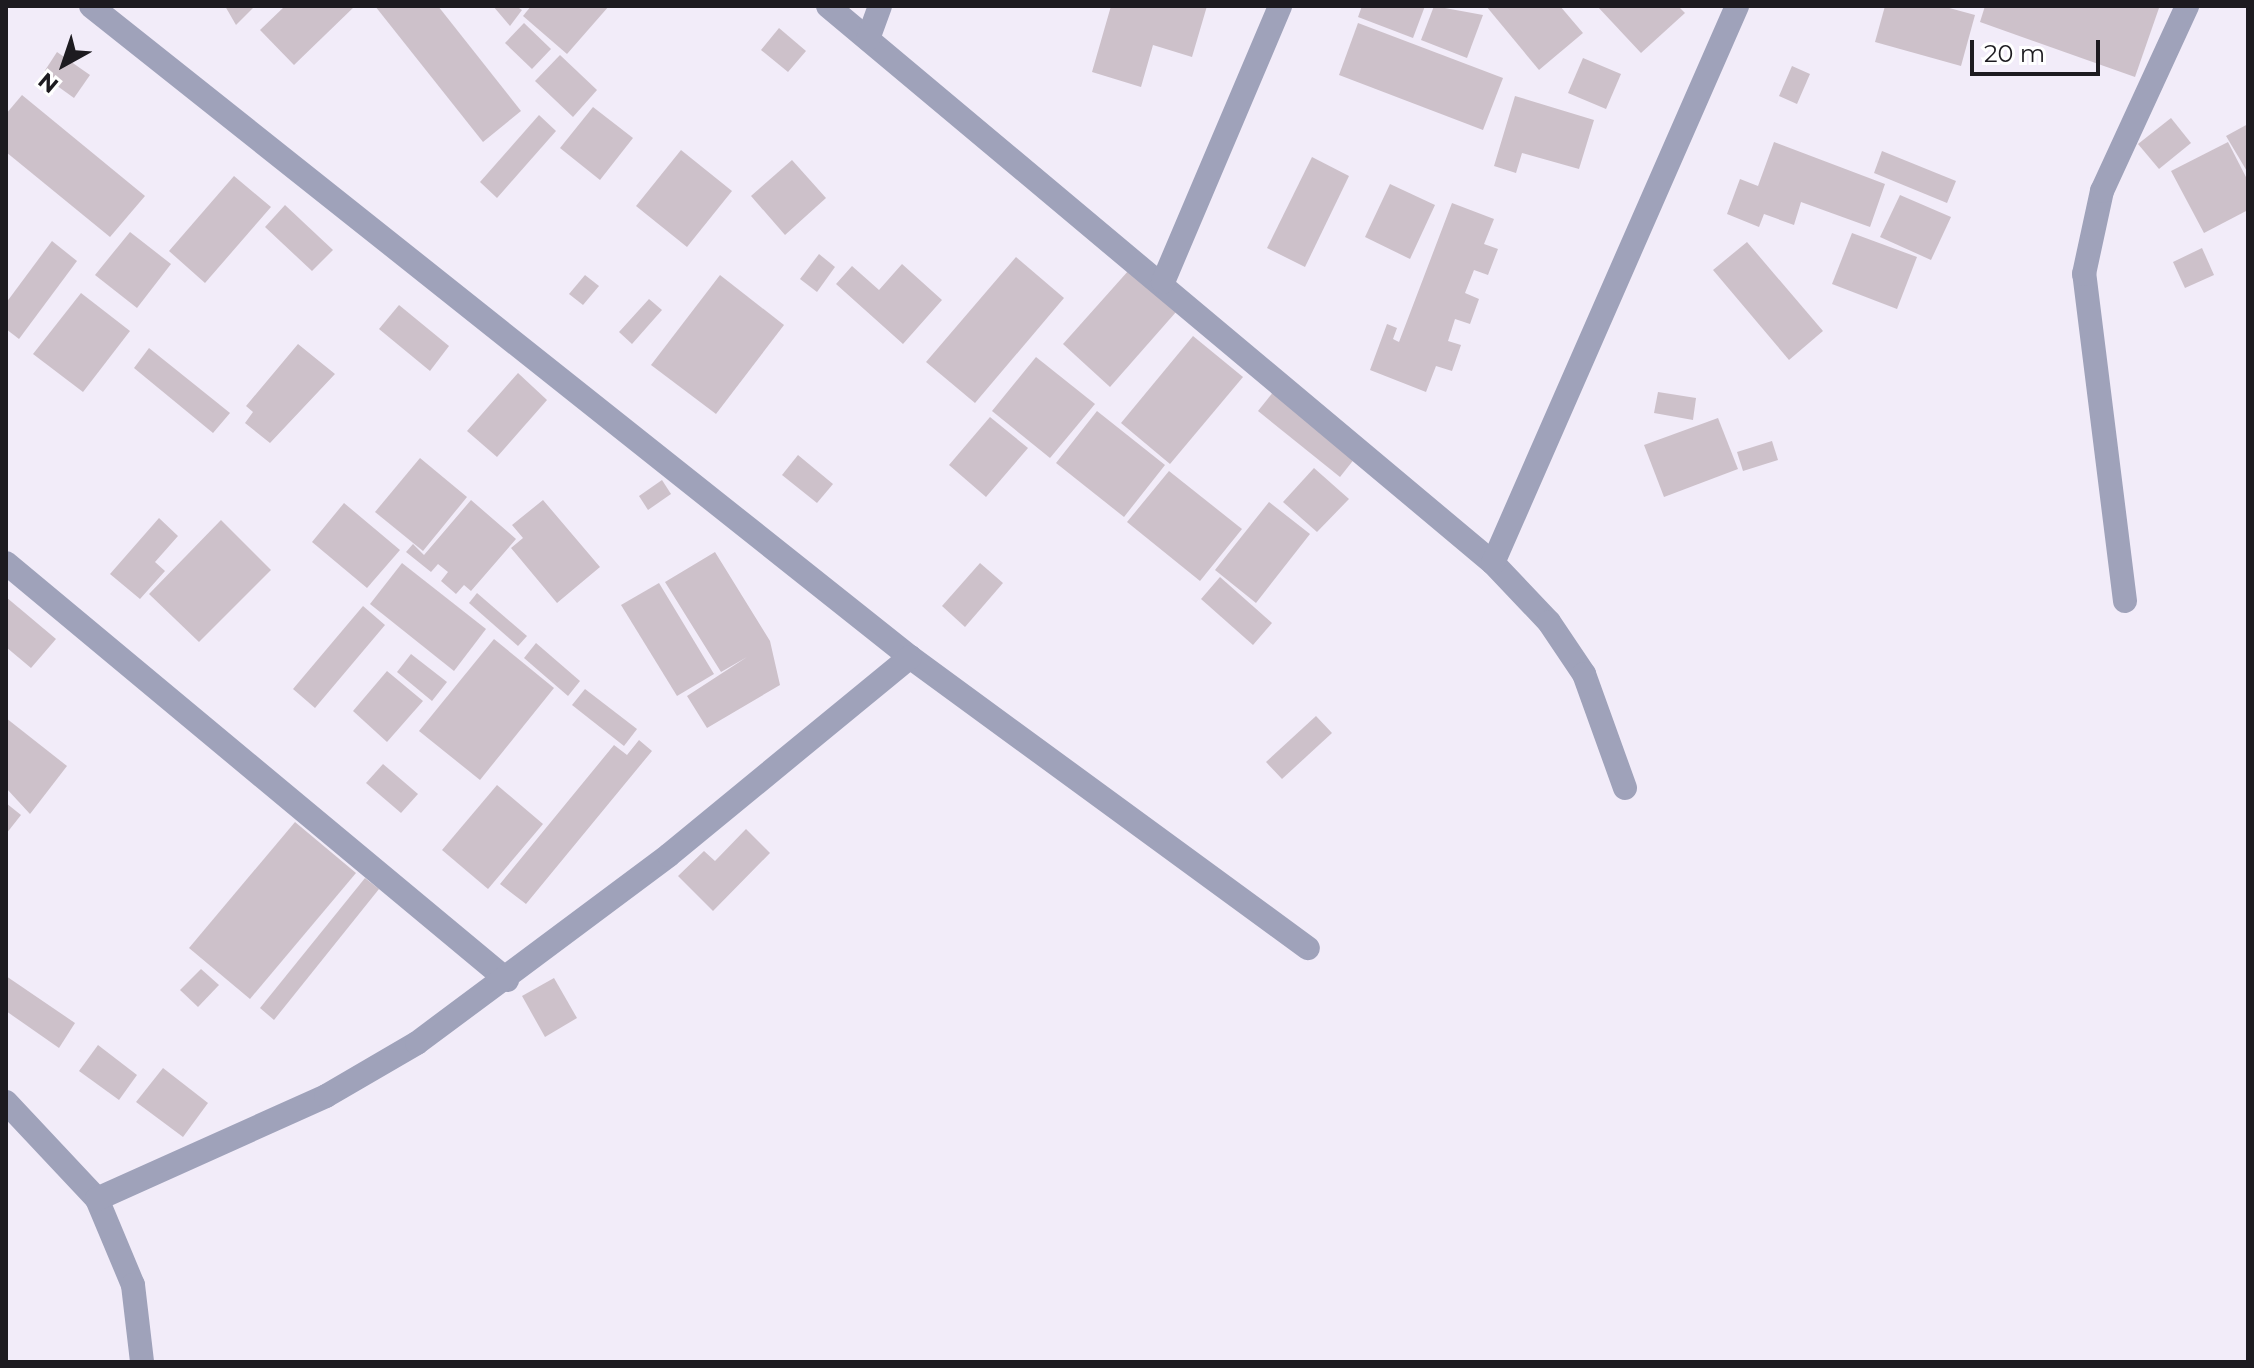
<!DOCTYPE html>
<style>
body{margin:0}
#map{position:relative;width:2254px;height:1368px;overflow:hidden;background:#f2ecf9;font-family:Montserrat,sans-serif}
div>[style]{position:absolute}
.building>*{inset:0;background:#cdc1ca}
.minor>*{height:24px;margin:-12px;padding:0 12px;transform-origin:12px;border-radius:12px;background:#9fa2ba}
span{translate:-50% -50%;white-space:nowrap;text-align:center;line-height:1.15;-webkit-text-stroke:6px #fff;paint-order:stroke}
.frame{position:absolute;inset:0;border:8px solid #1d1b20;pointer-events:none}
.north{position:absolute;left:24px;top:24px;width:80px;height:80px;-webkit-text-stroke:6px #fff;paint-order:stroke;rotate:220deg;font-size:22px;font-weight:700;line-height:32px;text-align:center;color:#1d1b20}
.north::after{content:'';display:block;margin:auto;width:28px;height:36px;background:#1d1b20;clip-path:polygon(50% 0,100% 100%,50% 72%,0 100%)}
.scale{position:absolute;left:1970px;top:40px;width:130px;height:36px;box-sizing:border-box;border:4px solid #1d1b20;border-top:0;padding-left:10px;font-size:24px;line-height:28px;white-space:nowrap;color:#1d1b20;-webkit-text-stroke:6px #fff;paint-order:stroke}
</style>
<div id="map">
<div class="building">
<div style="clip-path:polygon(225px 6px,255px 6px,236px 25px)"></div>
<div style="clip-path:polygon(285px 6px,355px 6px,294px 65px,260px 30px)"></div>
<div style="clip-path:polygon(375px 6px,438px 6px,521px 111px,483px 142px)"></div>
<div style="clip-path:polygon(493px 6px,516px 6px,522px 10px,510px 26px)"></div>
<div style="clip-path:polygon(531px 6px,609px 6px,567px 54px,523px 16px)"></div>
<div style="clip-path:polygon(1111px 6px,1207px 6px,1192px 57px,1153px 45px,1141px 87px,1092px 72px)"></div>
<div style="clip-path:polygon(1362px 6px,1425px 6px,1413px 38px,1358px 17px)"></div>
<div style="clip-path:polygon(1434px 6px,1483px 15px,1467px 58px,1421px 40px)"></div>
<div style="clip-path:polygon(1486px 6px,1560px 6px,1583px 33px,1539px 70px)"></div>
<div style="clip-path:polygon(1597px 6px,1678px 6px,1685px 13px,1641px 53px)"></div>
<div style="clip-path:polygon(1885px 6px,1942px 6px,1975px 15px,1961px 66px,1875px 42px)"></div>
<div style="clip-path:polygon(1985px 6px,2154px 6px,2159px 8px,2135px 77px,1980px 22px)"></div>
<div style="clip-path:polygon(524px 23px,551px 49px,532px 69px,505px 43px)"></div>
<div style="clip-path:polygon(1358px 23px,1503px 78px,1483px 130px,1339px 75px)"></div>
<div style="clip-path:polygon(779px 28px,806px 51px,788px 72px,761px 50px)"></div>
<div style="clip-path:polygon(57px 52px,90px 75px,74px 98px,42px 75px)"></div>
<div style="clip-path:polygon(560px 55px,597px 90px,573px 117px,535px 81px)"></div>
<div style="clip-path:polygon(1583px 58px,1621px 74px,1606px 109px,1568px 93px)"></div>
<div style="clip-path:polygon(1792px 66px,1810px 74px,1797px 104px,1779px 96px)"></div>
<div style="clip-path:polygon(22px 95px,145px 196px,110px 237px,6px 152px,6px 114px)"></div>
<div style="clip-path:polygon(1515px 96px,1594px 120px,1579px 169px,1522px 153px,1516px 173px,1494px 166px)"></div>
<div style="clip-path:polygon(593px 107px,633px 138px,600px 180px,560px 148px)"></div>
<div style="clip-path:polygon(539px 115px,556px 131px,497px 198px,480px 182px)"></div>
<div style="clip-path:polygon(2171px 118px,2191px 143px,2159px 169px,2138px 144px)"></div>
<div style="clip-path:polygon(2248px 124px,2248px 173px,2226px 136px)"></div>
<div style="clip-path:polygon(1774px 142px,1885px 184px,1870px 227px,1801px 202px,1794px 225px,1764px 214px,1759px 227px,1727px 214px,1740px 179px,1758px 186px)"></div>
<div style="clip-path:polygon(2228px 142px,2248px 181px,2248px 210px,2204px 233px,2171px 171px)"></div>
<div style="clip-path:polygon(681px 150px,732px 191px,687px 247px,636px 206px)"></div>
<div style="clip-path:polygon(1882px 151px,1956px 181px,1947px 203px,1874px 173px)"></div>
<div style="clip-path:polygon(1312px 157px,1349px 176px,1305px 267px,1267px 248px)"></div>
<div style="clip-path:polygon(792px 160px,826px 198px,785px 235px,751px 196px)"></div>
<div style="clip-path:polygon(234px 176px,271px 207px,205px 283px,169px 251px)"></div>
<div style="clip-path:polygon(1390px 184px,1435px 205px,1410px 259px,1365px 237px)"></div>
<div style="clip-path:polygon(1900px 195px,1951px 217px,1931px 260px,1880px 237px)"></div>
<div style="clip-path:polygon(1452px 203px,1494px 219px,1484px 244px,1498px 249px,1488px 275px,1474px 270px,1465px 293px,1479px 299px,1470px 324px,1455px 319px,1448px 341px,1461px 345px,1452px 371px,1436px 366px,1426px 392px,1370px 370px,1387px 324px,1397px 328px,1393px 339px,1399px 342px)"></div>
<div style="clip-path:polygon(285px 205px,333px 250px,312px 271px,265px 227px)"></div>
<div style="clip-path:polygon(130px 232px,171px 264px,137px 308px,95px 275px)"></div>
<div style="clip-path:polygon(1852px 233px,1917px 257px,1897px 309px,1832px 284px)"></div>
<div style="clip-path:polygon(52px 241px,77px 261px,19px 339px,6px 329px,6px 303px)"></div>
<div style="clip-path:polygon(1747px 242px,1823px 331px,1789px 360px,1713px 270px)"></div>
<div style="clip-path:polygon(2202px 248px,2214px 275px,2185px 288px,2173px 262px)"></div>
<div style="clip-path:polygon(819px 254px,835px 267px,817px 292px,800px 279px)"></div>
<div style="clip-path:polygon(1016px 257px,1064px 298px,975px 403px,926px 362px)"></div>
<div style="clip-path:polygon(902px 264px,942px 300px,903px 344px,836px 284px,852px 266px,879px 290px)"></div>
<div style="clip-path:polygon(1129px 270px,1176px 312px,1110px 387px,1063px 344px)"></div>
<div style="clip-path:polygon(585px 275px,599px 286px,583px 305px,569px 294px)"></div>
<div style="clip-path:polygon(720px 275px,784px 325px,716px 414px,651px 365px)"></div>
<div style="clip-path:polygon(81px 293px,130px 331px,83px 392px,33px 354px)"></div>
<div style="clip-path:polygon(649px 299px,662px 310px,632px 344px,619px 332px)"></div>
<div style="clip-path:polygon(399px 305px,449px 346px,430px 371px,379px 329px)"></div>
<div style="clip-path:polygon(1193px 336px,1243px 377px,1170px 464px,1121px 423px)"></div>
<div style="clip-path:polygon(298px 344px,335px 374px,270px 443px,245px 423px,253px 412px,246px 406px)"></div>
<div style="clip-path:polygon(149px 348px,230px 413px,213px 433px,134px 368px)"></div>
<div style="clip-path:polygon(1036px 357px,1095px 404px,1050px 458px,992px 411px)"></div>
<div style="clip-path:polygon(518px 373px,547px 400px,497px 457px,467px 431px)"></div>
<div style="clip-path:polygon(1278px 386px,1359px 453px,1340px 477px,1258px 411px)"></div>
<div style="clip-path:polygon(1658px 392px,1696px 398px,1693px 420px,1654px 413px)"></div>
<div style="clip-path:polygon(1097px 411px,1165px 465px,1124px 517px,1056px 463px)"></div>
<div style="clip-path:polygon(990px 417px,1028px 448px,986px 497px,949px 465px)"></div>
<div style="clip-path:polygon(1718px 418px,1738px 469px,1664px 497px,1644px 445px)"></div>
<div style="clip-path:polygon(1772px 441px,1778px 460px,1743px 471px,1737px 452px)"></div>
<div style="clip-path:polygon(798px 455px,833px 484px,817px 503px,782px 475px)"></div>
<div style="clip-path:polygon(420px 458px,467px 497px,423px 551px,375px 512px)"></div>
<div style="clip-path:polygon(1314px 468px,1349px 499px,1317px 532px,1283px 502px)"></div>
<div style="clip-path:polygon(1169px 471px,1242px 529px,1200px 581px,1127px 522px)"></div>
<div style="clip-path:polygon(662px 480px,671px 494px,648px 510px,639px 496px)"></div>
<div style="clip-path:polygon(471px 500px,516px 539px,471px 591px,464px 585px,456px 594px,441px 581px,448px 572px,438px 564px,431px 572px,406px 552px,413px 544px,424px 555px)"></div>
<div style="clip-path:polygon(543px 500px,600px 567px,557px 603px,511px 548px,523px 538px,512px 525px)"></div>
<div style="clip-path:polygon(1269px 502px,1310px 534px,1256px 603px,1215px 570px)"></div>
<div style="clip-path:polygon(344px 503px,400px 550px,367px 588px,312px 542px)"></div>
<div style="clip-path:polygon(159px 518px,178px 536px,155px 562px,165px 571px,140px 599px,110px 574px)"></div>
<div style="clip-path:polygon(221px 520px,271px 570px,199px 642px,149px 594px)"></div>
<div style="clip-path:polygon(715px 552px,770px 641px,780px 685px,707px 728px,687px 696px,747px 657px,721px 672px,665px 582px)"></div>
<div style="clip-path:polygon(402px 563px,486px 629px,454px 671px,370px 604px)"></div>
<div style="clip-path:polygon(980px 563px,1003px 583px,965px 627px,942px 606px)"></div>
<div style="clip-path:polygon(1220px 577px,1272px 623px,1253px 645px,1201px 599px)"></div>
<div style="clip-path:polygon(659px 583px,714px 674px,677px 696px,621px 605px)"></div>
<div style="clip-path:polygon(477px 593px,527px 636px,518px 646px,469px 603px)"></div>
<div style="clip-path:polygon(6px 597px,56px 639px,31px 668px,6px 647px)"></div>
<div style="clip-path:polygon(363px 606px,385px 625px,315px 708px,293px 689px)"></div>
<div style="clip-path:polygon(494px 639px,554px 688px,480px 780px,419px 731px)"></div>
<div style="clip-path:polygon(536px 643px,580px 681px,568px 696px,524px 658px)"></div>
<div style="clip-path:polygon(411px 654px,447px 682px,432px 701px,397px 672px)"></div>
<div style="clip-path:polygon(387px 671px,423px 701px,387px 742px,353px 711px)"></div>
<div style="clip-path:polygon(585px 689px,637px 729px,624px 746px,572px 705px)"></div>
<div style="clip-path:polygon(1316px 716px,1332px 733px,1282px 779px,1266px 762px)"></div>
<div style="clip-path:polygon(6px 718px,67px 766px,30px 814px,6px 788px)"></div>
<div style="clip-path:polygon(639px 740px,652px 751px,526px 904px,500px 884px,614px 745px,627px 755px)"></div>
<div style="clip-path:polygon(383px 764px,418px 794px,401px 813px,366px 783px)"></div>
<div style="clip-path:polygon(497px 785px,543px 824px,488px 889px,442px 850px)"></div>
<div style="clip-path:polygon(6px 803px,21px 815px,6px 834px)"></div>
<div style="clip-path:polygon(295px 822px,356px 873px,250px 999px,189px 948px)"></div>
<div style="clip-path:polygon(746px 829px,770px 853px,713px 911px,678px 876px,704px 851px,715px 861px)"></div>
<div style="clip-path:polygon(365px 878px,379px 889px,274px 1020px,260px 1008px)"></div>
<div style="clip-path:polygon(201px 969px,219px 985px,198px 1007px,180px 990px)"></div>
<div style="clip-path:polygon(6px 976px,75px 1023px,59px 1048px,6px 1011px)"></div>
<div style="clip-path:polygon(554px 978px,577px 1018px,545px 1037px,522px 996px)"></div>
<div style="clip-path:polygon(98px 1045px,137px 1075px,119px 1100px,79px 1071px)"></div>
<div style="clip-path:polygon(163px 1068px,208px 1103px,183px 1137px,136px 1102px)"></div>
</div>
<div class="minor">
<div style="left:91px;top:6px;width:1046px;rotate:38.48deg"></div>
<div style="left:910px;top:657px;width:493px;rotate:36.2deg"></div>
<div style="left:828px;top:6px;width:867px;rotate:39.95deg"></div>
<div style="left:1493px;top:563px;width:81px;rotate:46.5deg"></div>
<div style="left:1549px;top:622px;width:63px;rotate:56.1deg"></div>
<div style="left:1584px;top:674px;width:121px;rotate:70.2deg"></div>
<div style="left:868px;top:39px;width:35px;rotate:-70deg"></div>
<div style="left:1163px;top:282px;width:300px;rotate:-67deg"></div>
<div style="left:6px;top:563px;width:652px;rotate:39.77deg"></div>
<div style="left:1493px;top:563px;width:608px;rotate:-66.34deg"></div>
<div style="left:2125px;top:601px;width:330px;rotate:-97.1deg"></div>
<div style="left:2084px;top:274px;width:85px;rotate:-77.8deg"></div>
<div style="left:2102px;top:191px;width:204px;rotate:-65.3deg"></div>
<div style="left:6px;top:1102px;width:133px;rotate:46.8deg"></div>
<div style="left:97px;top:1199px;width:93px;rotate:67.3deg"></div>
<div style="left:133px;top:1285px;width:78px;rotate:83.3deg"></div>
<div style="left:97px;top:1199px;width:251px;rotate:-24.2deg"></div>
<div style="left:326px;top:1096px;width:105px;rotate:-30.2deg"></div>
<div style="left:417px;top:1043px;width:314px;rotate:-36.7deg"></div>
<div style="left:669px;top:855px;width:312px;rotate:-39.4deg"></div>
</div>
<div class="frame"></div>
<div class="north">N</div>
<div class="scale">20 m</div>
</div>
